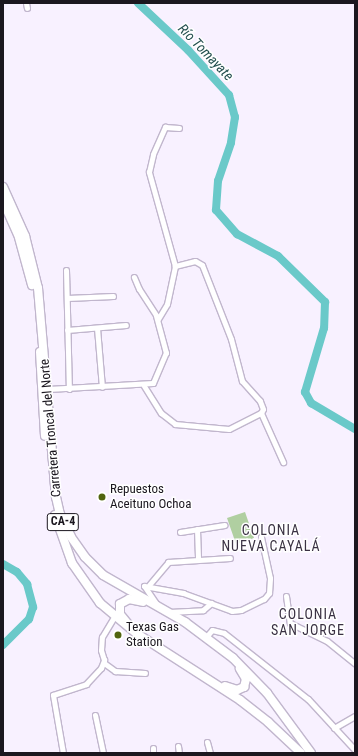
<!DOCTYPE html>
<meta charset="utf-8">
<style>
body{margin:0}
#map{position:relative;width:358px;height:756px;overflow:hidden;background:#f8f1ff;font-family:"Roboto Condensed",sans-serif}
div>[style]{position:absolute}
.green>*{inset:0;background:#b0cfa1}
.river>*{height:8px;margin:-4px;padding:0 4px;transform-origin:4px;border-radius:4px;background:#6ac9c9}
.roads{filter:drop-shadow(1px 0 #c1b6cd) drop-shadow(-1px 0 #c1b6cd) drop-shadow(0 1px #c1b6cd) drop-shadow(0 -1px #c1b6cd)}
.street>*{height:5px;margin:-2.5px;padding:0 2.5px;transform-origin:2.5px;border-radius:2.5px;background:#fff}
.primary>*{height:8px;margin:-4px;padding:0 4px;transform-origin:4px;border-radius:4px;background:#fff}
.dots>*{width:11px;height:11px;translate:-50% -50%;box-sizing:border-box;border:2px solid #fff;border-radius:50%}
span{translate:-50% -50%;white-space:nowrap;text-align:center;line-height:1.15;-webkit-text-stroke:3px #fff;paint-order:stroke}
.shield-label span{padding:1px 3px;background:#fff;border:1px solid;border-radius:3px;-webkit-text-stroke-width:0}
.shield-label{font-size:12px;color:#1b171f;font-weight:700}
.street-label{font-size:13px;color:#1b171f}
.poi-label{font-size:13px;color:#1b171f}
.left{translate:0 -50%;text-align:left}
.water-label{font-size:14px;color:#255050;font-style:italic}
.neighbourhood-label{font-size:14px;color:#3a3143;letter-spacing:1px}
.frame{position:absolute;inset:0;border:4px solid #1b171f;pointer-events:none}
</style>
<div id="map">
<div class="green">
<div style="clip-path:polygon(245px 512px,254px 538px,236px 544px,227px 518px)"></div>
</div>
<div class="river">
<div style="left:138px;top:3px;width:69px;rotate:43.2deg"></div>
<div style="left:188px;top:50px;width:61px;rotate:47.7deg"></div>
<div style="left:229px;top:95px;width:23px;rotate:75deg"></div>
<div style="left:235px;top:117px;width:26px;rotate:99deg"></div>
<div style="left:231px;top:143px;width:40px;rotate:108.9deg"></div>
<div style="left:218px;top:181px;width:29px;rotate:94deg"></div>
<div style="left:216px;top:210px;width:32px;rotate:49deg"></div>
<div style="left:237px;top:234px;width:47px;rotate:28.2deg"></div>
<div style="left:278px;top:256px;width:66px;rotate:44.4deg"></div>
<div style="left:325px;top:302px;width:26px;rotate:92deg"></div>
<div style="left:324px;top:328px;width:67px;rotate:106.5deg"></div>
<div style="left:305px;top:392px;width:13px;rotate:61deg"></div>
<div style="left:311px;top:403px;width:51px;rotate:30.6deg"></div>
<div style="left:3px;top:564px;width:16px;rotate:30deg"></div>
<div style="left:17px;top:572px;width:16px;rotate:50deg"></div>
<div style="left:27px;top:584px;width:24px;rotate:75deg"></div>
<div style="left:33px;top:607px;width:13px;rotate:108deg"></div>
<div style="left:29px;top:619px;width:37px;rotate:135deg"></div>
</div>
<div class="roads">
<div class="street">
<div style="left:26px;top:3px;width:5px;rotate:79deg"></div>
<div style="left:66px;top:270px;width:119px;rotate:88.6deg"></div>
<div style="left:67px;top:298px;width:46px;rotate:-2.5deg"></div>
<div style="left:158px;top:319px;width:17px;rotate:-59deg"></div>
<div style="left:167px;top:304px;width:39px;rotate:-78deg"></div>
<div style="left:175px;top:266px;width:98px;rotate:-105.5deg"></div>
<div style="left:149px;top:172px;width:18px;rotate:-77deg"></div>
<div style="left:153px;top:154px;width:30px;rotate:-66deg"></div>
<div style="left:165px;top:127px;width:14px;rotate:4deg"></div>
<div style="left:97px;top:328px;width:59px;rotate:85.2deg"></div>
<div style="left:67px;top:330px;width:59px;rotate:-4.8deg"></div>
<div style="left:144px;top:386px;width:32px;rotate:58deg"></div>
<div style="left:161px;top:413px;width:18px;rotate:38deg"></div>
<div style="left:175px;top:424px;width:54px;rotate:5.3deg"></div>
<div style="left:229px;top:429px;width:36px;rotate:-27deg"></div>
<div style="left:261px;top:413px;width:4px;rotate:-63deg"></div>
<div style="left:263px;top:409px;width:9px;rotate:-111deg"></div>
<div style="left:260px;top:401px;width:27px;rotate:-132deg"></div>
<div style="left:242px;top:381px;width:43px;rotate:-104.7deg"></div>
<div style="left:231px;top:339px;width:79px;rotate:-111.4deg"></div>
<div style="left:202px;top:265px;width:8px;rotate:-150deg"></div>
<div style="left:195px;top:261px;width:21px;rotate:166deg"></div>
<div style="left:48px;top:389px;width:105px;rotate:-3.3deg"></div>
<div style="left:153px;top:383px;width:33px;rotate:-67deg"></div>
<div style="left:166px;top:353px;width:39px;rotate:-105deg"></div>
<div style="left:156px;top:315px;width:31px;rotate:-123deg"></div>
<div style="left:139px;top:289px;width:13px;rotate:-113deg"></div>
<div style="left:261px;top:413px;width:54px;rotate:65.8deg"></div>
<div style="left:197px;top:529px;width:30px;rotate:88deg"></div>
<div style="left:180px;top:532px;width:45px;rotate:-9deg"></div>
<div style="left:149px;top:585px;width:30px;rotate:-50deg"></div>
<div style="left:168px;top:562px;width:62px;rotate:-3.7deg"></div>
<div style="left:286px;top:596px;width:27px;rotate:82deg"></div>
<div style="left:290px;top:623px;width:41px;rotate:25.9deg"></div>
<div style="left:327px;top:641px;width:36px;rotate:39deg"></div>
<div style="left:157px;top:605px;width:23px;rotate:-124deg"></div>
<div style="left:144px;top:586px;width:40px;rotate:10deg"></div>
<div style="left:183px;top:593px;width:52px;rotate:20.2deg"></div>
<div style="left:232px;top:611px;width:9px;rotate:-6deg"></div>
<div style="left:241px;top:610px;width:25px;rotate:-26deg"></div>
<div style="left:264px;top:599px;width:8px;rotate:-50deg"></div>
<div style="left:269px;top:593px;width:15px;rotate:-86deg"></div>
<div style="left:270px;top:578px;width:42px;rotate:-102.4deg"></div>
<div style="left:169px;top:612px;width:34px;rotate:-3deg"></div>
<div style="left:203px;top:610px;width:11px;rotate:-41deg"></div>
<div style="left:206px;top:637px;width:9px;rotate:-49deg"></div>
<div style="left:212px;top:630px;width:12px;rotate:14deg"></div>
<div style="left:224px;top:633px;width:107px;rotate:38.2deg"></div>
<div style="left:308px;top:699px;width:69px;rotate:47.3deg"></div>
<div style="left:104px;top:663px;width:14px;rotate:36deg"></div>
<div style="left:115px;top:671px;width:30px;rotate:4deg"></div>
<div style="left:95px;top:715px;width:39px;rotate:78deg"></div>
<div style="left:334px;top:728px;width:24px;rotate:-30deg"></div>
<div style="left:207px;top:742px;width:11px;rotate:75deg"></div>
<div style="left:178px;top:746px;width:7px;rotate:82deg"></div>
<div style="left:153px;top:748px;width:5px;rotate:90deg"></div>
<div style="left:63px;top:753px;width:59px;rotate:-99.8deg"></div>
<div style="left:53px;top:695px;width:35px;rotate:-18deg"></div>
<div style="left:86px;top:684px;width:22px;rotate:-47deg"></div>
<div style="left:101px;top:668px;width:9px;rotate:-69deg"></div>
<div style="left:104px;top:660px;width:10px;rotate:-107deg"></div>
<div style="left:101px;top:650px;width:13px;rotate:-86deg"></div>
<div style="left:102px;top:637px;width:23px;rotate:-59deg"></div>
</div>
<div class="primary">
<div style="left:3px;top:187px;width:54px;rotate:65.8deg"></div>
<div style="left:25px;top:236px;width:54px;rotate:76deg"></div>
<div style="left:38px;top:288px;width:210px;rotate:85.1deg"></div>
<div style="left:56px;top:497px;width:17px;rotate:77deg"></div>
<div style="left:60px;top:514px;width:25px;rotate:64deg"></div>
<div style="left:71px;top:537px;width:24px;rotate:55deg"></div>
<div style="left:85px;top:557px;width:25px;rotate:45deg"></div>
<div style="left:103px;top:575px;width:95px;rotate:29.8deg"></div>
<div style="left:185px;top:622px;width:60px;rotate:36.9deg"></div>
<div style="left:233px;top:658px;width:49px;rotate:45.8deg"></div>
<div style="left:267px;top:693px;width:74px;rotate:53.7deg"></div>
<div style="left:3px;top:201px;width:36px;rotate:66deg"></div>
<div style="left:18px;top:234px;width:53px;rotate:74.6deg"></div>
<div style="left:40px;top:352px;width:84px;rotate:86.6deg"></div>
<div style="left:55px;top:515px;width:51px;rotate:70.5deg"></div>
<div style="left:72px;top:563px;width:49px;rotate:55deg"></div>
<div style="left:100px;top:603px;width:47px;rotate:39.8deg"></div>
<div style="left:136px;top:633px;width:124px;rotate:32.8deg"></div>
<div style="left:240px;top:700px;width:36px;rotate:38deg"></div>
<div style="left:268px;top:722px;width:45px;rotate:43.2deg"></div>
<div style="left:128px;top:624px;width:13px;rotate:-129deg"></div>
<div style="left:120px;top:614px;width:10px;rotate:-90deg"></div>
<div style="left:120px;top:604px;width:10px;rotate:-29deg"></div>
<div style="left:129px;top:599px;width:14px;rotate:12deg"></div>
<div style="left:225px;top:686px;width:13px;rotate:18deg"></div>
<div style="left:237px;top:690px;width:8px;rotate:-23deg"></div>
<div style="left:244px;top:687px;width:8px;rotate:-76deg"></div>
<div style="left:246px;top:679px;width:12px;rotate:-121deg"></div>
</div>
</div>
<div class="dots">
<div style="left:102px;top:497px;background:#51640f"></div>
<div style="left:118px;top:635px;background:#51640f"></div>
</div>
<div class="shield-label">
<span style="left:63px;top:522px">CA-4</span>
</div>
<div class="street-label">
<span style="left:51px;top:428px;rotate:-95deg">Carretera Troncal del Norte</span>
</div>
<div class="poi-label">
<span class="left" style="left:110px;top:497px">Repuestos<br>Aceituno Ochoa</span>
<span class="left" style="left:126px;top:635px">Texas Gas<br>Station</span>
</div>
<div class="water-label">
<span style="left:206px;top:52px;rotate:46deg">Río Tomayate</span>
</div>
<div class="neighbourhood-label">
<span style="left:271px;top:538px">COLONIA<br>NUEVA CAYALÁ</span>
<span style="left:308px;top:622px">COLONIA<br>SAN JORGE</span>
</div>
<div class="frame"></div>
</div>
